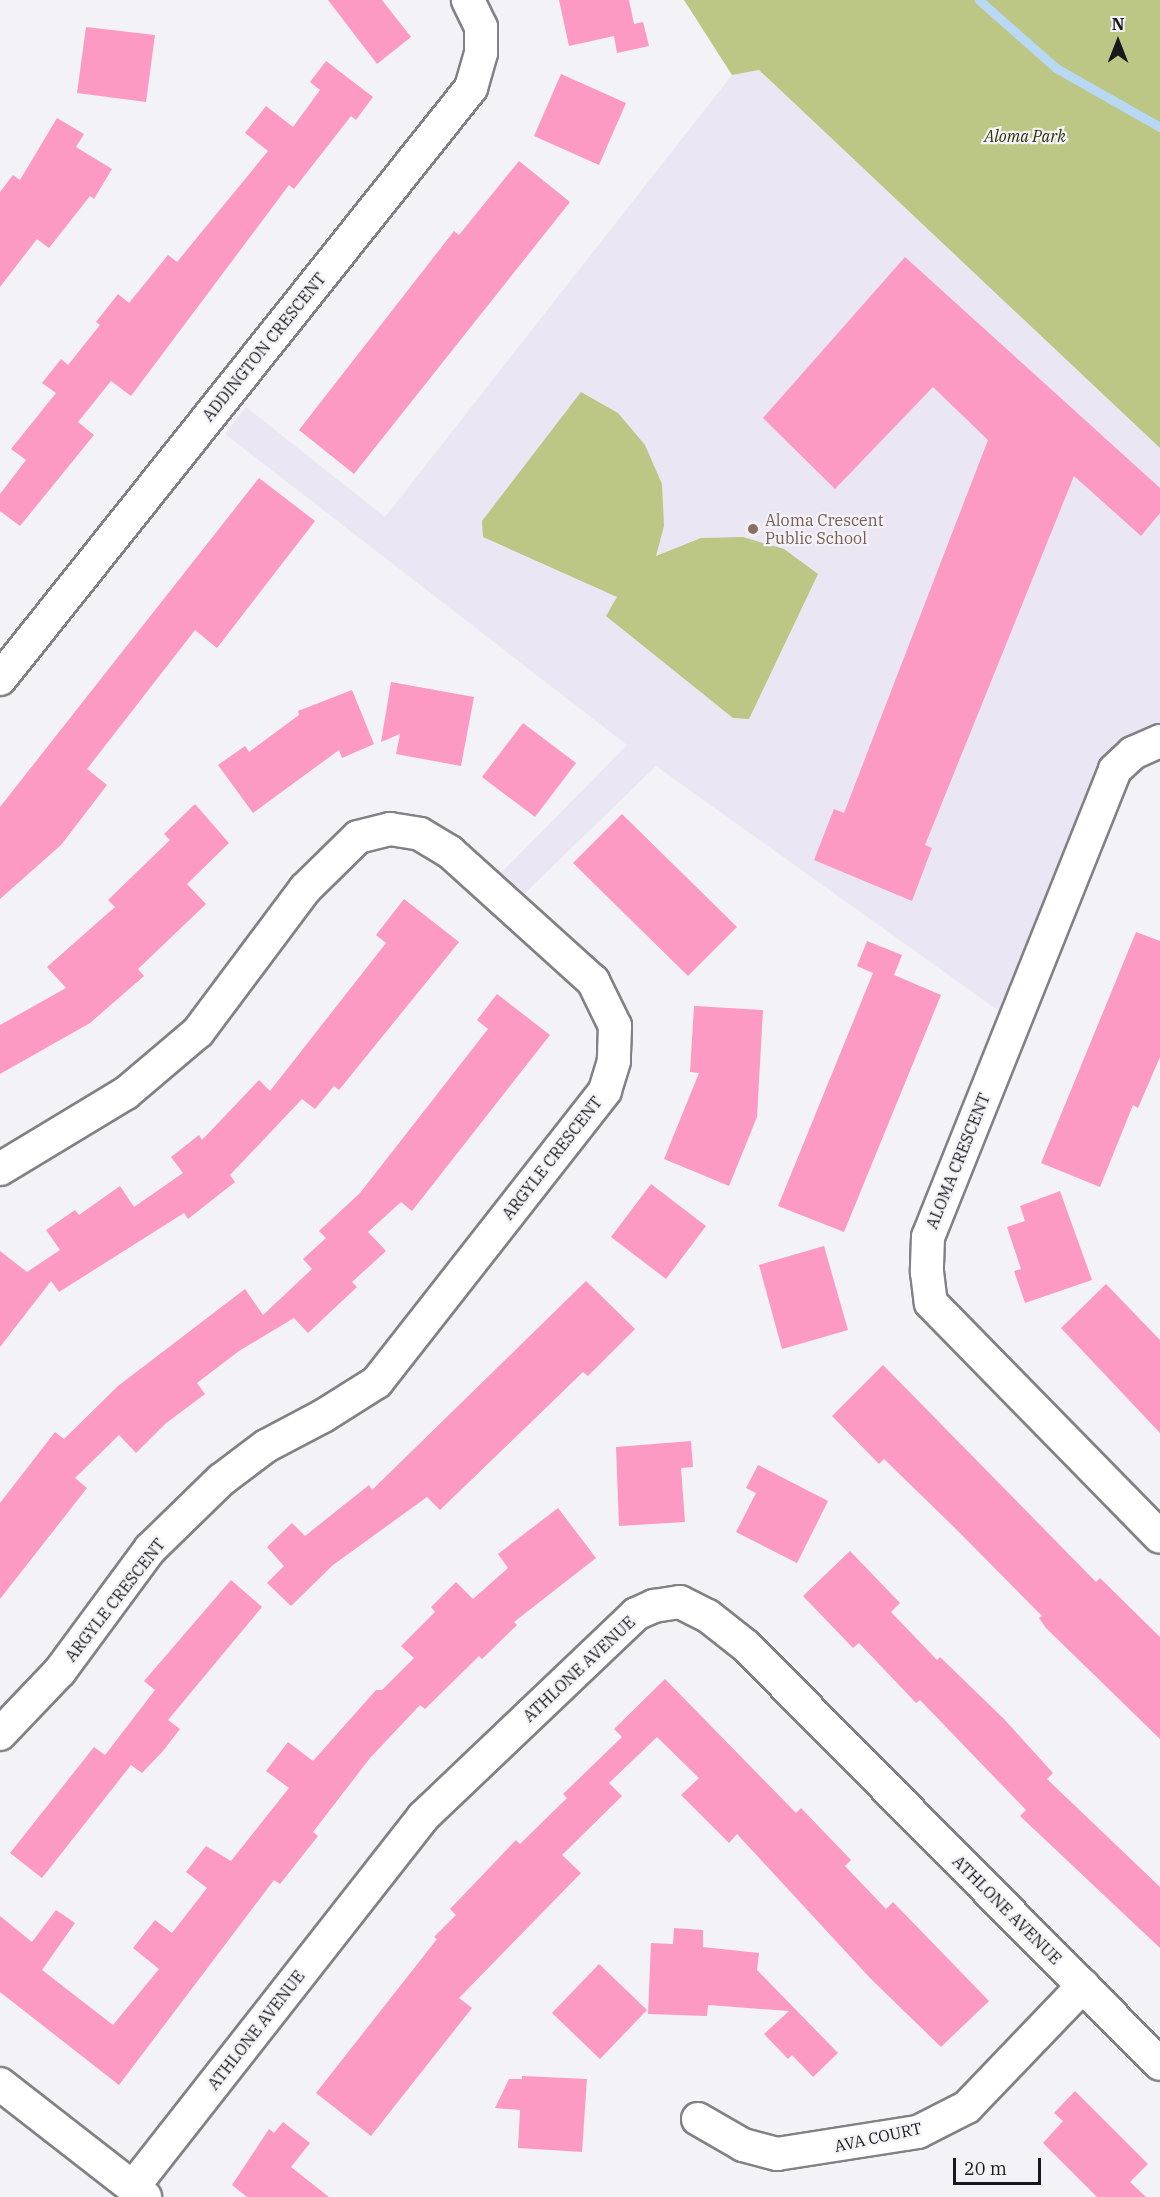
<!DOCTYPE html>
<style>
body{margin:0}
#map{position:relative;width:1160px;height:2197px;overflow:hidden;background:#f3f2f7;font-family:"IBM Plex Serif",serif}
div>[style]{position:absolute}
.built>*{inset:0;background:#eae6f3}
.green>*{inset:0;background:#bcc685}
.stream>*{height:9px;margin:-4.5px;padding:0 4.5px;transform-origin:4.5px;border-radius:4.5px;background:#b8d8f3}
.building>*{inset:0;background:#fd9ac4}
.roads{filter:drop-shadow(2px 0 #828186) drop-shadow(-2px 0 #828186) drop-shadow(0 2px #828186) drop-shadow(0 -2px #828186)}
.minor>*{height:32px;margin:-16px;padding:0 16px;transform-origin:16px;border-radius:16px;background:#fff}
.dots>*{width:16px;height:16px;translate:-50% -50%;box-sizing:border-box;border:3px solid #f3f2f7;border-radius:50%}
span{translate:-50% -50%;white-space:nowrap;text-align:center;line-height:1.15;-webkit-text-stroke:4.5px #f3f2f7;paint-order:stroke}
.park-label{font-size:16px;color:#2c3104;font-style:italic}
.street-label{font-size:16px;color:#19181a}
.education-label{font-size:16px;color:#785e54}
.left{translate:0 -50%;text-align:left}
.north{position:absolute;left:1088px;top:12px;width:60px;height:60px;-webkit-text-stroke:4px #f3f2f7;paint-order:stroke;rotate:0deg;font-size:16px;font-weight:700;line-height:24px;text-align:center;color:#19181a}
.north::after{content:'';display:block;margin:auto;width:21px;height:27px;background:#19181a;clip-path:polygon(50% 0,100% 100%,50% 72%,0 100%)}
.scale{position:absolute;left:953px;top:2158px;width:88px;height:27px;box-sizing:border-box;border:3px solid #19181a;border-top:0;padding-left:8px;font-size:18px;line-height:21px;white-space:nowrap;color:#19181a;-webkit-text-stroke:4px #f3f2f7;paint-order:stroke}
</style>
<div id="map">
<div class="built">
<div style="clip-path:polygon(759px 70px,1160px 448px,1160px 724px,1133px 738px,1104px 772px,999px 1011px,656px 766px,525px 893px,501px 873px,627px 745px,225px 434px,246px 407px,385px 517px,732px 75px)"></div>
</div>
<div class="green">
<div style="clip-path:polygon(684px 0,1160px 0,1160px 448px,759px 70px,732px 75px)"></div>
<div style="clip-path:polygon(581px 392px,618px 413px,645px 445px,662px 484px,664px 526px,656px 556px,701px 538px,743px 537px,784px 549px,818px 574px,749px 719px,733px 718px,606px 616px,617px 597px,483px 537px,482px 521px)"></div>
</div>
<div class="stream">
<div style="left:979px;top:0;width:103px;rotate:41.4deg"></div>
<div style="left:1056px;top:68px;width:120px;rotate:29.6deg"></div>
</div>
<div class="building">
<div style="clip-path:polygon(328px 0,382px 0,411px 37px,377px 64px)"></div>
<div style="clip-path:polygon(559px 0,629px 0,634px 24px,643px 22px,649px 46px,617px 53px,614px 36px,569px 46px)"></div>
<div style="clip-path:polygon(86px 27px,155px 35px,146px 102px,77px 93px)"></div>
<div style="clip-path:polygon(326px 61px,373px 97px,356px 120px,351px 116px,294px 189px,289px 185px,131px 396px,111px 381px,78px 422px,94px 435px,20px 526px,0 511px,0 494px,26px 460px,11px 449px,56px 393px,42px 383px,61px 359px,68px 365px,100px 325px,96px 322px,118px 294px,129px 303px,168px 255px,177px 262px,268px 151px,245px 133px,266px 106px,293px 127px,320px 90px,310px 82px)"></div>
<div style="clip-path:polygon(561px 74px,626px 103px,599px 165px,534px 136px)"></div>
<div style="clip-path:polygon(57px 118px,84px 134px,76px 147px,112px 169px,94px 199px,90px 196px,49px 248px,37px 239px,0 287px,0 192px,13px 175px,20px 180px)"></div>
<div style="clip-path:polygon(519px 161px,570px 202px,354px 474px,299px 430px,454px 231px,459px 235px)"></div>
<div style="clip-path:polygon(905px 257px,1160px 488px,1160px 513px,1141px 536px,1074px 476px,925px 845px,932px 848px,912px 901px,814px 860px,834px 809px,844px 813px,988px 440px,933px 387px,835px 489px,763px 418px)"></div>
<div style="clip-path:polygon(259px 478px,315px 521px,217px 648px,195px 630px,87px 769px,107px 785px,61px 845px,0 899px,0 807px)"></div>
<div style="clip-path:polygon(391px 682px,474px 697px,461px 766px,396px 754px,400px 734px,381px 742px)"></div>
<div style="clip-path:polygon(352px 690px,374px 744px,342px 758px,339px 750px,253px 813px,218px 765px,245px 746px,249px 752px,299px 715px,298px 711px)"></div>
<div style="clip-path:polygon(523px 723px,576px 763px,535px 817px,482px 777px)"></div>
<div style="clip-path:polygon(195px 804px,229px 843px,187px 884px,206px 904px,138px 969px,144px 976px,90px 1023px,0 1074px,0 1025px,66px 988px,47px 967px,115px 907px,108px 900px,170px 840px,164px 834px)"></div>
<div style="clip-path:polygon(622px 814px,737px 927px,688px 976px,573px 863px)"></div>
<div style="clip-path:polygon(404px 899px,459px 942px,339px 1090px,334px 1086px,315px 1109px,302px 1099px,230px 1175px,235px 1182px,188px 1219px,184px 1213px,59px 1292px,51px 1281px,0 1347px,0 1251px,27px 1272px,60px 1250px,46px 1230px,75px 1210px,79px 1215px,120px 1186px,134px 1207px,183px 1173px,171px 1157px,199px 1135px,202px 1140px,259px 1080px,270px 1091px,386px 943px,376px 935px)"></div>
<div style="clip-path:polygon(1136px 932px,1160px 941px,1160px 1057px,1138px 1108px,1133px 1105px,1100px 1187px,1041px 1163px)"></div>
<div style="clip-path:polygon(867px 941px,902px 955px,894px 975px,941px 995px,844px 1232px,778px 1206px,873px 973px,857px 966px)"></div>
<div style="clip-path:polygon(497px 994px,550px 1035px,412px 1211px,401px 1202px,368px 1232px,386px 1251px,352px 1282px,357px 1287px,308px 1333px,294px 1318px,239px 1351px,197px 1383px,205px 1394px,165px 1424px,136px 1453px,119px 1435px,75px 1478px,87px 1488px,0 1599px,0 1503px,55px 1432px,64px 1439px,118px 1386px,245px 1289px,263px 1315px,312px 1269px,303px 1259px,326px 1238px,319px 1231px,360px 1193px,488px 1029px,477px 1020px)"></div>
<div style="clip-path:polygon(694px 1006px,763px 1010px,757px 1117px,729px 1186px,664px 1159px,699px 1073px,690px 1072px)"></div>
<div style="clip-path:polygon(651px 1184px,706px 1226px,666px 1279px,611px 1237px)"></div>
<div style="clip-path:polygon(1060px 1191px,1092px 1280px,1025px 1303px,1014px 1271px,1021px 1269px,1007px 1227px,1025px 1221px,1020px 1206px)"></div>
<div style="clip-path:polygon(824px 1246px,848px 1330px,782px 1349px,759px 1265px)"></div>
<div style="clip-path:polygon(586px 1281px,635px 1329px,588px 1376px,583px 1372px,440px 1510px,427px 1497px,333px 1565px,291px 1606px,267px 1583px,284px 1566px,267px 1547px,292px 1523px,305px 1536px,369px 1485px,372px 1490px)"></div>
<div style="clip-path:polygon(1106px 1284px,1160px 1340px,1160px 1433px,1061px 1328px)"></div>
<div style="clip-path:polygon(883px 1365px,1096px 1582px,1100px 1578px,1160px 1637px,1160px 1739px,1046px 1628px,1039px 1618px,1042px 1616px,956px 1529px,884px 1459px,879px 1464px,832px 1416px)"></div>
<div style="clip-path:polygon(691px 1441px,693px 1467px,681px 1468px,685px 1522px,619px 1526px,616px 1447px)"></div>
<div style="clip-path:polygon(758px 1465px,828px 1501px,797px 1563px,736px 1532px,756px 1493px,746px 1488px)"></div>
<div style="clip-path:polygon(558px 1508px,596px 1558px,514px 1622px,517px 1625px,482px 1659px,479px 1656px,425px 1709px,420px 1705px,370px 1758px,313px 1832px,318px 1836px,280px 1884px,274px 1880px,119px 2085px,0 1992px,0 1916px,32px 1942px,56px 1910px,75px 1923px,42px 1970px,113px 2025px,159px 1969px,133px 1948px,155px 1920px,172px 1933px,207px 1888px,186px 1872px,206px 1846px,231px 1861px,289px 1788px,266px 1771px,288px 1742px,313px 1761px,376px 1690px,382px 1690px,414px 1658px,401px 1646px,435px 1612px,431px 1607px,456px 1582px,473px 1599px,508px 1568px,498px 1554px)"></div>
<div style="clip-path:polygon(850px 1551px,900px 1603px,891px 1612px,937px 1660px,940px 1657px,1004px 1719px,1053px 1773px,1047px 1779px,1160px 1887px,1160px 1948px,1020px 1816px,1026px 1810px,920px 1700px,916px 1703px,859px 1643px,853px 1648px,803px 1596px)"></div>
<div style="clip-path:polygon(231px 1580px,262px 1607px,168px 1720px,180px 1729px,163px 1751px,142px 1773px,131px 1765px,42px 1878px,10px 1853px,94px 1747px,105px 1755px,155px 1690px,144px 1681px)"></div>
<div style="clip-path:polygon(665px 1679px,796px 1813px,801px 1808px,851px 1860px,845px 1866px,886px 1909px,893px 1902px,989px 2001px,941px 2047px,870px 1978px,737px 1834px,729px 1843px,681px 1795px,699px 1778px,657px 1737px,609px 1783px,622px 1796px,562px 1855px,581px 1873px,459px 1998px,472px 2008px,371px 2136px,316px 2093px,437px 1939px,434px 1937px,456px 1915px,450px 1909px,516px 1840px,520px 1844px,567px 1798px,563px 1794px,622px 1737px,614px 1729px)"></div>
<div style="clip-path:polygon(674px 1928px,703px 1930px,703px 1947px,759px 1953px,757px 1970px,838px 2053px,813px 2077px,792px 2055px,788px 2059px,764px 2034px,789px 2011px,708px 2005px,707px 2016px,648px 2014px,651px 1943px,673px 1944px)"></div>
<div style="clip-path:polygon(599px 1964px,647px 2010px,600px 2059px,552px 2013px)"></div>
<div style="clip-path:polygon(522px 2076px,587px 2079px,582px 2152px,518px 2148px,520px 2110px,495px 2108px,509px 2079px,522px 2079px)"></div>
<div style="clip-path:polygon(1075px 2091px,1148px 2164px,1130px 2182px,1146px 2197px,1097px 2197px,1043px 2143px,1063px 2121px,1054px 2113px)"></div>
<div style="clip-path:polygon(283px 2122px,310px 2143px,291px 2167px,329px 2197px,247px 2197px,232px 2185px,269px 2129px,274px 2133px)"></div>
</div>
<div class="roads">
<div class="minor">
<div style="left:0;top:679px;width:756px;rotate:-51.45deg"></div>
<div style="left:471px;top:88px;width:36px;rotate:-74deg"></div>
<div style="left:481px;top:53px;width:26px;rotate:-90deg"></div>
<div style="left:481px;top:27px;width:30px;rotate:-116deg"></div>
<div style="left:1160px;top:741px;width:30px;rotate:156deg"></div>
<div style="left:1133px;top:753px;width:25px;rotate:137deg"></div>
<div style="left:1115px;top:770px;width:503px;rotate:111.82deg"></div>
<div style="left:928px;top:1237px;width:35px;rotate:92deg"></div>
<div style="left:927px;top:1272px;width:31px;rotate:83deg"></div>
<div style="left:931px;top:1303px;width:327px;rotate:45.6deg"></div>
<div style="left:0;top:1169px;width:147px;rotate:-31.1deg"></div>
<div style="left:126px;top:1093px;width:94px;rotate:-40.3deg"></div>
<div style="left:198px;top:1032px;width:179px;rotate:-53.2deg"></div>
<div style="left:305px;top:889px;width:74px;rotate:-44.5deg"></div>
<div style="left:358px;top:837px;width:33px;rotate:-14deg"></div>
<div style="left:390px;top:829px;width:30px;rotate:9deg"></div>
<div style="left:420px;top:834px;width:35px;rotate:31deg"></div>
<div style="left:450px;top:852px;width:193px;rotate:42.1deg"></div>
<div style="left:593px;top:981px;width:50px;rotate:63.9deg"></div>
<div style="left:615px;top:1026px;width:35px;rotate:92deg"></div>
<div style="left:614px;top:1061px;width:31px;rotate:107deg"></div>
<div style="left:605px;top:1091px;width:370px;rotate:128.1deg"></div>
<div style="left:377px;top:1382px;width:64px;rotate:147.8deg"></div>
<div style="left:323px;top:1416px;width:64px;rotate:152.2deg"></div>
<div style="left:266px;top:1446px;width:56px;rotate:142.9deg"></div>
<div style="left:221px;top:1480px;width:99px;rotate:135.8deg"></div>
<div style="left:150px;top:1549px;width:152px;rotate:126.4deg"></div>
<div style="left:60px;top:1671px;width:87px;rotate:133.6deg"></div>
<div style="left:0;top:2084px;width:184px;rotate:37.9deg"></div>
<div style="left:698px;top:2119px;width:52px;rotate:30deg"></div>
<div style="left:743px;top:2145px;width:35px;rotate:15deg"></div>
<div style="left:777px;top:2154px;width:143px;rotate:-8.9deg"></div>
<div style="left:918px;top:2132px;width:55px;rotate:-27deg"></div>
<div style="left:967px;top:2107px;width:168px;rotate:-46.2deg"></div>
<div style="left:133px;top:2187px;width:470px;rotate:-51.9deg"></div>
<div style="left:423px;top:1817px;width:294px;rotate:-43.6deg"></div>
<div style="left:636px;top:1614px;width:20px;rotate:-24deg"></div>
<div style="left:654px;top:1606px;width:26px;rotate:-9deg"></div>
<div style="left:680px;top:1602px;width:31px;rotate:27deg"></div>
<div style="left:708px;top:1616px;width:48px;rotate:38.3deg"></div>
<div style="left:746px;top:1646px;width:588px;rotate:45.28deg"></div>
</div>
</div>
<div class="dots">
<div style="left:753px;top:529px;background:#8d6e63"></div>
</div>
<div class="park-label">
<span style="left:1025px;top:136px">Aloma Park</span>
</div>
<div class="street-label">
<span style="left:264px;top:347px;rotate:-51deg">ADDINGTON CRESCENT</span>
<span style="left:552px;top:1158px;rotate:-52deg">ARGYLE CRESCENT</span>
<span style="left:958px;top:1161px;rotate:-68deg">ALOMA CRESCENT</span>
<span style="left:115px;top:1600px;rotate:-52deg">ARGYLE CRESCENT</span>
<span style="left:579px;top:1669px;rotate:-43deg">ATHLONE AVENUE</span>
<span style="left:1007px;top:1910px;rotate:45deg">ATHLONE AVENUE</span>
<span style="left:256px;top:2030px;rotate:-52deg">ATHLONE AVENUE</span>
<span style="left:878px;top:2137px;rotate:-12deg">AVA COURT</span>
</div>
<div class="education-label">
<span class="left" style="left:765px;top:529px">Aloma Crescent<br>Public School</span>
</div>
<div class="north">N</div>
<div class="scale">20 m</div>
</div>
